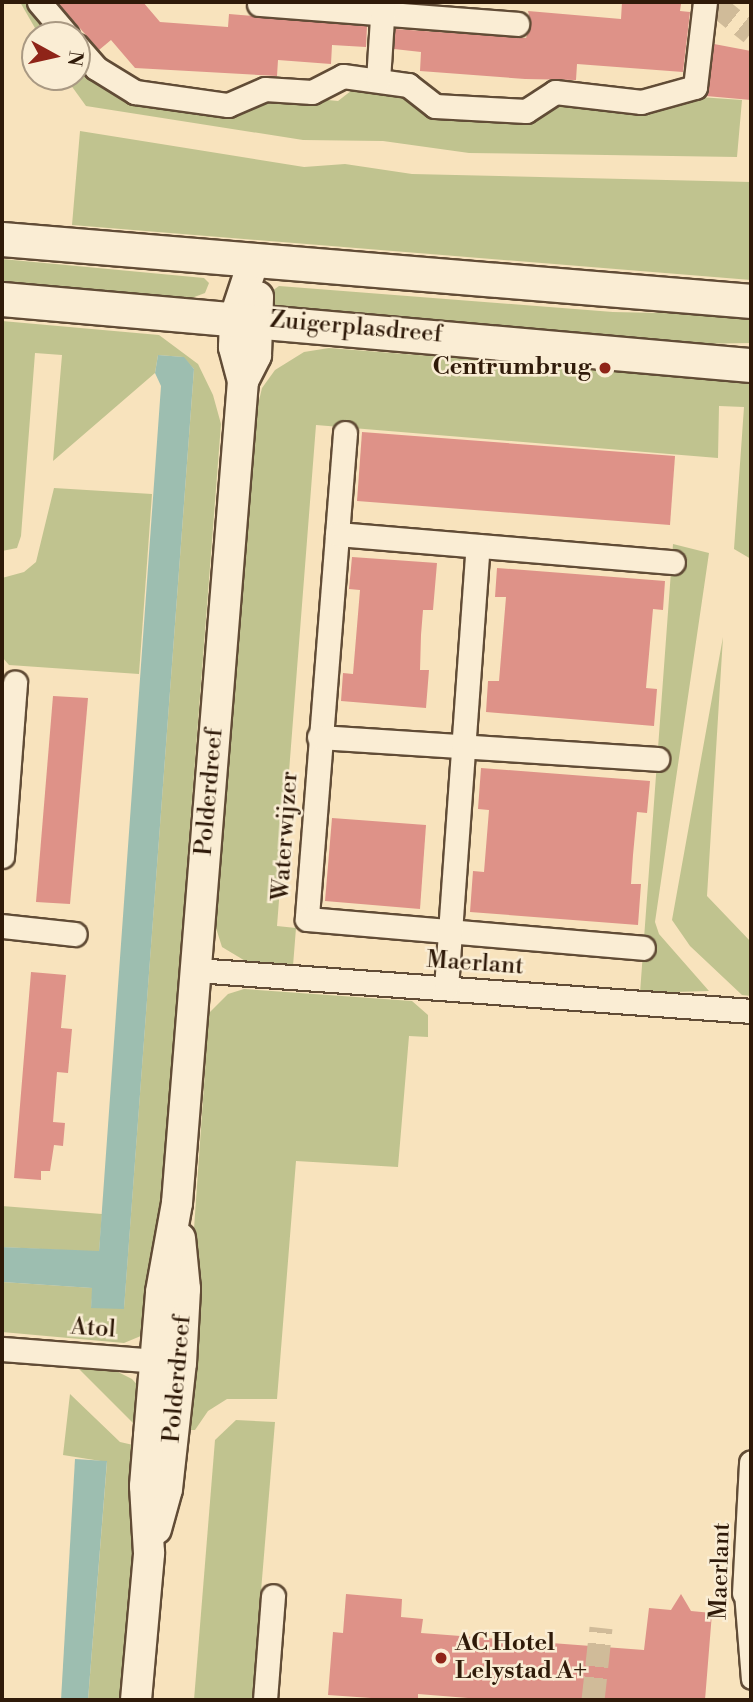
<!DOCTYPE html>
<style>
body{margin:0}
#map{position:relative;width:753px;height:1702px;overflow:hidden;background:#f8e3bd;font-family:"Libre Bodoni",serif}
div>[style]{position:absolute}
.green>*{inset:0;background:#c0c38f}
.water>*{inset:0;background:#9dbeb0}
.building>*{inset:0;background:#de9288}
.minor-tunnel>*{height:23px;margin-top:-11.5px;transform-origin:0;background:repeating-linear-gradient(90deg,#d0bb99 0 23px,transparent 0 34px)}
.roads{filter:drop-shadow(2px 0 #614c36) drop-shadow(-2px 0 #614c36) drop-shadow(0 2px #614c36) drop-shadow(0 -2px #614c36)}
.pedestrian>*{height:18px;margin:-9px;padding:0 9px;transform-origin:9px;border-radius:9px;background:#faedd4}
.minor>*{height:23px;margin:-11.5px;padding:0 11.5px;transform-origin:11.5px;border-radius:11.5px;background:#faedd4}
.tertiary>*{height:30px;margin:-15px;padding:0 15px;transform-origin:15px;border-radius:15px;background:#faedd4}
.secondary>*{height:33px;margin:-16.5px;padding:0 16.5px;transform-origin:16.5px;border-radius:16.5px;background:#faedd4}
.dots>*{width:19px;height:19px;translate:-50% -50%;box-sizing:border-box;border:4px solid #faedd4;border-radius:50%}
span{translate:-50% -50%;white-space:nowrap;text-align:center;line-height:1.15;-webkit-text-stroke:5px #faedd4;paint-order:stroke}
.street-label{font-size:24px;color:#2f1a09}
.poi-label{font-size:24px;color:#2f1a09;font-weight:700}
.right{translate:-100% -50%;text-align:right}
.left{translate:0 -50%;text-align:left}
.frame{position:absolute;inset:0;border:4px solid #2f1a09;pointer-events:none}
.north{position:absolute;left:21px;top:21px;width:70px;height:70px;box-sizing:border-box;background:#faedd4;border:2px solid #a99983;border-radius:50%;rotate:98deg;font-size:19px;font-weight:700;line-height:28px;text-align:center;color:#2f1a09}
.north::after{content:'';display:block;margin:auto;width:24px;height:32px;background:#8f2418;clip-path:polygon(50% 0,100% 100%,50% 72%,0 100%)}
</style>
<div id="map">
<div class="green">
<div style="clip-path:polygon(20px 2px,42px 2px,69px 35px,39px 35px)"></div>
<div style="clip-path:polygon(77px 44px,116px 92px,258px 106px,276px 95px,338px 101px,365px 80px,420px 102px,529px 112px,549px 96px,657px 94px,742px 100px,737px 157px,469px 153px,383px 141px,303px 140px,86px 106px,65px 77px,77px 77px)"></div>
<div style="clip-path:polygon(80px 131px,304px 167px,345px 164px,412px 174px,751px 182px,751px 280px,72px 225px)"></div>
<div style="clip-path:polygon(2px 259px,204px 278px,209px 283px,205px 293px,189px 299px,2px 284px)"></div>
<div style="clip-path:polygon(279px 286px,613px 312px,751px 315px,751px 343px,689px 344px,274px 309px,272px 291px)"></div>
<div style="clip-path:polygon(2px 321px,159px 335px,198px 364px,213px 395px,221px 424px,152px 1319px,148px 1333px,124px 1343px,2px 1332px,2px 1282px,93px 1288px,91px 1308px,124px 1308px,194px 369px,183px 357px,158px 355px,155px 373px,53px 461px,62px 355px,35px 353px,21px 536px,17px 548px,2px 551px)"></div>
<div style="clip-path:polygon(329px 348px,751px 381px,751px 559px,734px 549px,744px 407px,719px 406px,718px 458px,316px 425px,277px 926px,296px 928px,293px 966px,247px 962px,222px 947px,215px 925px,254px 421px,262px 388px,275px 370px,304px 352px)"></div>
<div style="clip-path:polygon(54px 488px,152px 494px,139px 674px,9px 665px,2px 657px,2px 578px,24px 572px,36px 562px)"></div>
<div style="clip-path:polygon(673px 544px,709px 553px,655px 922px,659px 934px,709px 991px,640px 993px)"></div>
<div style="clip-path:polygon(723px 637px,707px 896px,751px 942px,751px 996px,742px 995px,690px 946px,672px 920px)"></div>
<div style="clip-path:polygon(244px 989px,412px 1001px,428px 1015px,428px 1037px,409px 1036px,398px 1167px,296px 1161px,277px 1399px,227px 1399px,208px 1411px,195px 1430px,180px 1430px,209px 1013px,228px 994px)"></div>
<div style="clip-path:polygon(2px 1206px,102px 1214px,99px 1252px,2px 1247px)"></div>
<div style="clip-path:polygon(78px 1368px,116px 1371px,132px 1379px,140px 1388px,142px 1426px,134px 1424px)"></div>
<div style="clip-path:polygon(70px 1394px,120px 1442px,142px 1447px,122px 1700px,88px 1700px,107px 1462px,63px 1455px)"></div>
<div style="clip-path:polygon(236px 1420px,275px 1422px,252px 1700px,194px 1700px,215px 1440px)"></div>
</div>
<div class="water">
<div style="clip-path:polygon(158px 355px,184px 357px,194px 369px,124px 1309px,91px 1308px,92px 1288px,2px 1282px,2px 1247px,99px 1251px,161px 386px,155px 373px)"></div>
<div style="clip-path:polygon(75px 1459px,107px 1461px,88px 1700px,61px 1700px)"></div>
</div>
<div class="building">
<div style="clip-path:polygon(57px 2px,143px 2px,160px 22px,228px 27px,229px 14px,367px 26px,366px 47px,332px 45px,331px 64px,278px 60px,277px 76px,135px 68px,111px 40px,99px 50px)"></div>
<div style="clip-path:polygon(622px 2px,681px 4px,680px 11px,690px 12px,683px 72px,577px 64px,576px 80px,525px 79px,420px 71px,421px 52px,394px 49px,395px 29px,526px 38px,531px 24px,528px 11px,621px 19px)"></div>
<div style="clip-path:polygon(714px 44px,751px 51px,751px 100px,706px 96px)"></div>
<div style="clip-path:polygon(362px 432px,675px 456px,670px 525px,357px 501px)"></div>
<div style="clip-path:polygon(352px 557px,437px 563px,433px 610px,423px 610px,421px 635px,420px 670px,429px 670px,426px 708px,341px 701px,343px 673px,353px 674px,360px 590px,349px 589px)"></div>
<div style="clip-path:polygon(497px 568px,665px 581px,663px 610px,653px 609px,646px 688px,657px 689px,654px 726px,486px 712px,488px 681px,499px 681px,506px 597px,495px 597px)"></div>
<div style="clip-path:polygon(53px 696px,88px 698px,70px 904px,36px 902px)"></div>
<div style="clip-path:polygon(481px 768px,650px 781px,647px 813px,637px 812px,633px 855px,631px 884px,641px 884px,638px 925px,470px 912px,473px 871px,484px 872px,489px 810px,478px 809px)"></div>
<div style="clip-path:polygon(332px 818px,426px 825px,420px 909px,325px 901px)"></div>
<div style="clip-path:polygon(31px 972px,66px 975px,61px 1028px,72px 1029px,68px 1073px,57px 1072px,53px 1122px,65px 1123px,63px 1146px,54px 1145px,50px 1171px,41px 1171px,41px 1180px,14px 1178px)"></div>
<div style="clip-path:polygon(346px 1594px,402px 1599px,401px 1617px,423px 1619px,421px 1633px,644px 1650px,649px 1608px,671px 1610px,681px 1594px,691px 1611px,712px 1613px,705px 1700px,493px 1700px,418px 1694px,418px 1700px,400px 1700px,328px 1695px,333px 1632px,343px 1633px)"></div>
</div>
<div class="minor-tunnel">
<div style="left:715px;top:4px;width:46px;rotate:38.9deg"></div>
<div style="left:593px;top:1700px;width:73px;rotate:-83.7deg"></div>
</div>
<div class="roads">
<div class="pedestrian">
<div style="left:744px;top:1593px;width:87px;rotate:85.4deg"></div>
</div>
<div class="minor">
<div style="left:39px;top:2px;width:43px;rotate:49.7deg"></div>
<div style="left:259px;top:4px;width:259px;rotate:4.4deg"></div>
<div style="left:77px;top:46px;width:29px;rotate:49deg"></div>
<div style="left:96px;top:68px;width:46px;rotate:31.6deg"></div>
<div style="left:135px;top:92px;width:94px;rotate:8deg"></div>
<div style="left:228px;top:105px;width:40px;rotate:-23.4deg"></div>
<div style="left:265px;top:89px;width:47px;rotate:3.7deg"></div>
<div style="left:312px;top:92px;width:35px;rotate:-27deg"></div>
<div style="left:343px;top:76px;width:66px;rotate:7.9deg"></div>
<div style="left:408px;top:85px;width:34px;rotate:38deg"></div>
<div style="left:435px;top:106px;width:91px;rotate:3.1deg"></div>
<div style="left:526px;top:111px;width:35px;rotate:-33deg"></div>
<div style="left:555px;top:92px;width:87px;rotate:6.6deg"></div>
<div style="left:641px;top:102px;width:56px;rotate:-15.5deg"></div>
<div style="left:695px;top:87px;width:86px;rotate:-83.3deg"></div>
<div style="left:378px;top:80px;width:78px;rotate:-86.3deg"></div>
<div style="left:345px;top:433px;width:487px;rotate:94.5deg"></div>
<div style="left:307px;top:919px;width:337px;rotate:4.9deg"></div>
<div style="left:337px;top:534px;width:337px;rotate:4.8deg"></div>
<div style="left:319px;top:737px;width:339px;rotate:3.7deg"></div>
<div style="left:2px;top:856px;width:174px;rotate:-85.7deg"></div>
<div style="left:2px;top:926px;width:73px;rotate:6.3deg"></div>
<div style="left:196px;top:970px;width:557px;rotate:4.22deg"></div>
<div style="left:446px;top:988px;width:443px;rotate:-85.9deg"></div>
<div style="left:2px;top:1349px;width:169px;rotate:4.4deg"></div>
<div style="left:744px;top:1593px;width:131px;rotate:-86.9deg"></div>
<div style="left:265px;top:1700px;width:104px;rotate:-85.6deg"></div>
</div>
<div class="tertiary">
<div style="left:243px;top:381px;width:29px;rotate:-63deg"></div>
<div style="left:256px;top:355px;width:58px;rotate:-88deg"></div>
<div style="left:156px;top:1529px;width:41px;rotate:-74.6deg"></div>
<div style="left:167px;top:1489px;width:127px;rotate:-83.7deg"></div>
<div style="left:181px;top:1363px;width:74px;rotate:-86.9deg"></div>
<div style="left:185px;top:1289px;width:51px;rotate:-95.6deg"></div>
<div style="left:136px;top:1700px;width:148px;rotate:-84.9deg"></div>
<div style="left:149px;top:1553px;width:67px;rotate:-93.4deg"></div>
<div style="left:145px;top:1486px;width:50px;rotate:-85.4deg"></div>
<div style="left:149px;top:1436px;width:144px;rotate:-85.2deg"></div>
<div style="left:161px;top:1292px;width:90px;rotate:-79.8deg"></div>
<div style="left:177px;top:1203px;width:825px;rotate:-85.41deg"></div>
<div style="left:243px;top:381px;width:35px;rotate:-105deg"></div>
<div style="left:234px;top:347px;width:30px;rotate:-88deg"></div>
<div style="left:235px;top:317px;width:60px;rotate:-71.6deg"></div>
</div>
<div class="secondary">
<div style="left:2px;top:239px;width:752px;rotate:4.73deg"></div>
<div style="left:2px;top:299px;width:752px;rotate:5.04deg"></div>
</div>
</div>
<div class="dots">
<div style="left:605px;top:368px;background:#8f2418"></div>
<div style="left:441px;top:1658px;background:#8f2418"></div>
</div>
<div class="street-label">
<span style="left:356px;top:328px;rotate:5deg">Zuigerplasdreef</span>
<span style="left:210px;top:792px;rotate:-85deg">Polderdreef</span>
<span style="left:286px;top:836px;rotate:-86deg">Waterwijzer</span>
<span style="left:475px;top:964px;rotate:4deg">Maerlant</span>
<span style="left:93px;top:1329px;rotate:4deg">Atol</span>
<span style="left:178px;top:1379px;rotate:-85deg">Polderdreef</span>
<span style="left:721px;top:1571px;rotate:-88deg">Maerlant</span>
</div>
<div class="poi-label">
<span class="right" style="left:591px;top:368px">Centrumbrug</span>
<span class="left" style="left:455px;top:1658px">AC Hotel<br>Lelystad A+</span>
</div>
<div class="frame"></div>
<div class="north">N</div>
</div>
